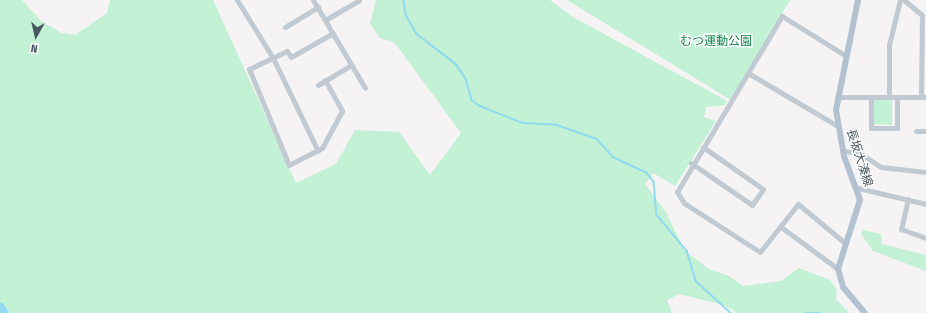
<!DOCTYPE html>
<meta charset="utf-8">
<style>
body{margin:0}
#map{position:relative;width:926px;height:313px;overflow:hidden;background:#f5f3f3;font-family:"Fira Sans Condensed","Noto Sans JP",sans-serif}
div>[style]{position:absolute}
.green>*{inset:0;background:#c3f1d5}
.stream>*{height:1.5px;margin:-0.75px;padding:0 0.75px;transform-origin:0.75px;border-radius:0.75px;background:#90daee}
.river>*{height:9px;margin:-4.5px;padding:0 4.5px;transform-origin:4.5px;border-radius:4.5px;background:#90daee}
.minor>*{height:5px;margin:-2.5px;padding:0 2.5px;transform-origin:2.5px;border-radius:2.5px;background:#c1cad2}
.major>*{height:6px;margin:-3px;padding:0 3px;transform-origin:3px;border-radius:3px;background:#b3c2d1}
span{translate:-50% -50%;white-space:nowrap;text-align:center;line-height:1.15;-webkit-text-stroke:3px #fff;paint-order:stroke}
.park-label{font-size:12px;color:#17864f}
.street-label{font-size:12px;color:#4a5661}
.north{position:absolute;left:16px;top:16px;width:40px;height:40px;-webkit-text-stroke:3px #fff;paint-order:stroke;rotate:188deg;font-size:11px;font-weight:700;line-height:16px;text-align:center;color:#4a5661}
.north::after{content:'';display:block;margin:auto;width:14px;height:18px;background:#4a5661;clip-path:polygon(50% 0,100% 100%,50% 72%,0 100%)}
</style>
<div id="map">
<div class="green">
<div style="clip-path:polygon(0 0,22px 0,41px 21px,62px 33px,75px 35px,107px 13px,110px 0,213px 0,296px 183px,336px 164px,355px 130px,399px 132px,430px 175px,461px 133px,394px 42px,380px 38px,370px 24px,376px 0,550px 0,573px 17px,727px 101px,725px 105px,706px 107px,704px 117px,716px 121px,675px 186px,653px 173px,645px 184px,666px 212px,684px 250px,709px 269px,729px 276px,743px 286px,781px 281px,799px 268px,830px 280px,837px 290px,836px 299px,849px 313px,738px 313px,724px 305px,679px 294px,667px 300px,672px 313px,0 313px)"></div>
<div style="clip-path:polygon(567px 0,790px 0,731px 100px)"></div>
<div style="clip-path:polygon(874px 100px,892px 100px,892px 125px,873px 124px)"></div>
<div style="clip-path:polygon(863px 230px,881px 234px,882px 244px,926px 255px,926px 271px,873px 251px,861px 234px)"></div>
</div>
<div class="stream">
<div style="left:404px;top:0;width:15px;rotate:82deg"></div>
<div style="left:406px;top:15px;width:22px;rotate:60deg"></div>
<div style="left:417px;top:34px;width:49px;rotate:37.6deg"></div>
<div style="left:456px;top:64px;width:18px;rotate:56deg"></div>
<div style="left:466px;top:79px;width:22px;rotate:74deg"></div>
<div style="left:472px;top:100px;width:10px;rotate:37deg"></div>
<div style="left:480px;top:106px;width:46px;rotate:21.6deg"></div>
<div style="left:523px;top:123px;width:34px;rotate:3deg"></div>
<div style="left:557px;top:125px;width:42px;rotate:19.3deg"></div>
<div style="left:597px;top:139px;width:24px;rotate:48deg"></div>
<div style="left:613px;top:157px;width:38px;rotate:25deg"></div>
<div style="left:647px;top:173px;width:11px;rotate:52deg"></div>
<div style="left:654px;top:182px;width:33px;rotate:85deg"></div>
<div style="left:657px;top:215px;width:47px;rotate:50.2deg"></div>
<div style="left:687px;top:251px;width:31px;rotate:73deg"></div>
<div style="left:696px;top:281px;width:47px;rotate:42.4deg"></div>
<div style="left:806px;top:313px;width:14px"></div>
</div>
<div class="river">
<div style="left:0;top:307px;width:7px;rotate:56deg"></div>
</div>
<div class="minor">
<div style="left:237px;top:0;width:68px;rotate:58.2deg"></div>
<div style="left:273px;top:58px;width:103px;rotate:64.2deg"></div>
<div style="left:313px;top:0;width:102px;rotate:59.4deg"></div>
<div style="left:904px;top:0;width:23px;rotate:40deg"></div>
<div style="left:922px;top:15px;width:82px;rotate:90.7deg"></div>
<div style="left:325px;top:20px;width:39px;rotate:-30deg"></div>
<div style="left:285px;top:27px;width:39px;rotate:-31deg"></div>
<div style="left:748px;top:73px;width:102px;rotate:30.6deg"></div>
<div style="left:325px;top:80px;width:35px;rotate:61deg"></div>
<div style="left:342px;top:111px;width:42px;rotate:118.4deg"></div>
<div style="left:322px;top:148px;width:37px;rotate:153deg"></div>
<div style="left:289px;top:165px;width:104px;rotate:-112.6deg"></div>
<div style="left:249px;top:69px;width:42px;rotate:-25.3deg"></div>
<div style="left:287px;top:51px;width:7px;rotate:56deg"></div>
<div style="left:291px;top:57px;width:48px;rotate:-29.7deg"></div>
<div style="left:318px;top:85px;width:39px;rotate:-31deg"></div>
<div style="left:837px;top:97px;width:89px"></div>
<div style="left:871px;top:97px;width:31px;rotate:90deg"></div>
<div style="left:871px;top:128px;width:26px"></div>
<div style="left:897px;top:128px;width:31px;rotate:-90deg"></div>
<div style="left:889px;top:97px;width:52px;rotate:-90deg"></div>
<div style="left:889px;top:45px;width:46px;rotate:-76.3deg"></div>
<div style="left:916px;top:131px;width:10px"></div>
<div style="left:843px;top:151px;width:17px;rotate:7deg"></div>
<div style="left:860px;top:153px;width:25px;rotate:34deg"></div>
<div style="left:881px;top:167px;width:45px;rotate:6.3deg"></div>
<div style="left:691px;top:163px;width:74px;rotate:34.5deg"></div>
<div style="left:752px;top:205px;width:19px;rotate:-55deg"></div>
<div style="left:763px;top:189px;width:73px;rotate:-145deg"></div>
<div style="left:858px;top:188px;width:70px;rotate:13.2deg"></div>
<div style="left:908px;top:199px;width:31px;rotate:103deg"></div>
<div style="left:901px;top:229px;width:27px;rotate:20deg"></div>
<div style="left:781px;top:227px;width:71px;rotate:36.4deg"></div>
<div style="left:845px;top:243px;width:61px;rotate:-140.3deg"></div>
<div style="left:798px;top:204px;width:61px;rotate:128.4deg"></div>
<div style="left:760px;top:252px;width:90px;rotate:-147.2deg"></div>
<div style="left:684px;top:203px;width:13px;rotate:-122deg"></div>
<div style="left:677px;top:192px;width:205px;rotate:-59.2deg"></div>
<div style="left:782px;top:16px;width:75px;rotate:32deg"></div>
</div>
<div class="major">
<div style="left:858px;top:0;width:112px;rotate:101.3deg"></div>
<div style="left:836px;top:110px;width:47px;rotate:80.1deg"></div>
<div style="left:844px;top:156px;width:47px;rotate:70deg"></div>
<div style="left:860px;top:200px;width:72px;rotate:107.7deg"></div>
<div style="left:838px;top:269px;width:19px;rotate:74deg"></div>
<div style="left:843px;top:287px;width:34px;rotate:50deg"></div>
</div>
<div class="park-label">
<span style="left:716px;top:42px">むつ運動公園</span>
</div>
<div class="street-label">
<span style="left:859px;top:158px;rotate:72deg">長坂大湊線</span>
</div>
<div class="north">N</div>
</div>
